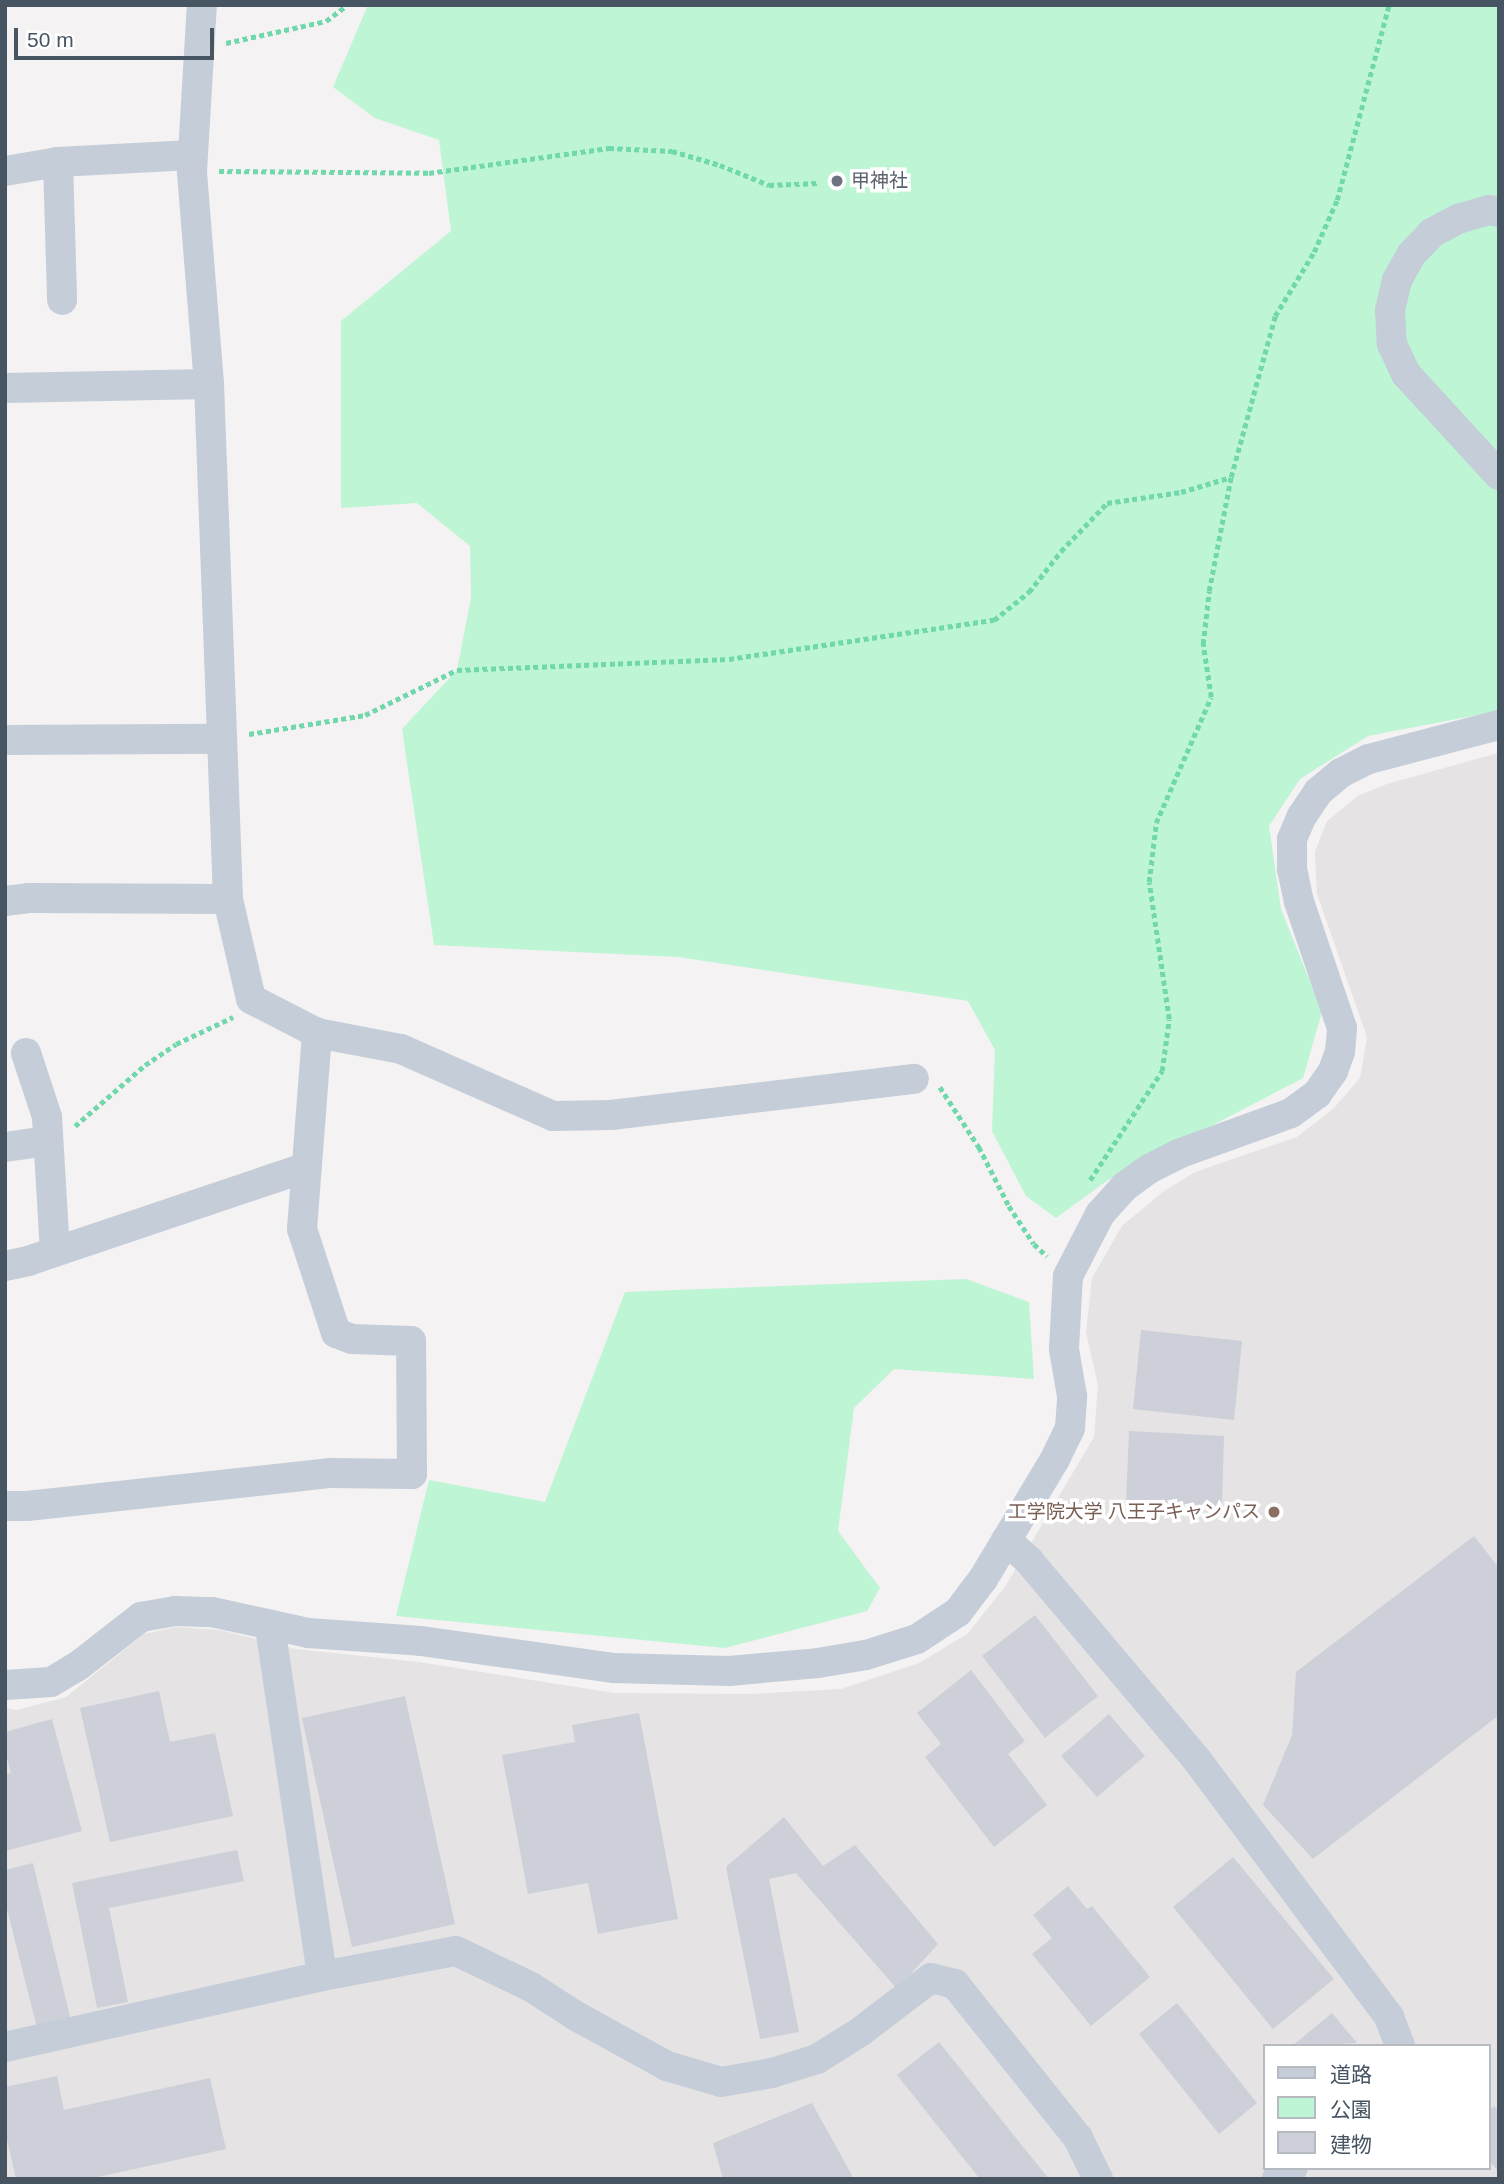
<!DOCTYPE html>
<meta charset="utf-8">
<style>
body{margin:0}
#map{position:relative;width:1504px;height:2184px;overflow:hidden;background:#f4f2f2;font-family:Arial,"Noto Sans JP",sans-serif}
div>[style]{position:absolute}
.education>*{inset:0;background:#e5e3e4}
.green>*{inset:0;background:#bdf5d5}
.building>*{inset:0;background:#cdd0d8}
.path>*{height:4.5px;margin-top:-2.25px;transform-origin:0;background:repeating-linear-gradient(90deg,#70d8aa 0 5px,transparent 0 8.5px)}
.minor>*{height:30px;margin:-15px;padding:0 15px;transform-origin:15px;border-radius:15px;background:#c4cdd8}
.dots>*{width:19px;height:19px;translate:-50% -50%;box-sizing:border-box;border:4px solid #fff;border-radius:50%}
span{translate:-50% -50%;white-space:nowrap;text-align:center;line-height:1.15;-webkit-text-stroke:7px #fff;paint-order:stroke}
.worship-label{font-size:19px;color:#5b616d}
.left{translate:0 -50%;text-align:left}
.education-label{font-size:19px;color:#785e54}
.right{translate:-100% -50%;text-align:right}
.frame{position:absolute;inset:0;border:7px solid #475462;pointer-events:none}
.legend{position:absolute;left:1263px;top:2044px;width:228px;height:126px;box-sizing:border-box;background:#fff;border:2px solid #b5bbc0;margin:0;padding:9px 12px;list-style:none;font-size:21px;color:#475462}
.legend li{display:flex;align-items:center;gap:14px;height:35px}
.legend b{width:35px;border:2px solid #b5bbc0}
.scale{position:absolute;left:14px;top:28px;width:200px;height:32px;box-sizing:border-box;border:4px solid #475462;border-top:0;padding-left:9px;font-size:21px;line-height:24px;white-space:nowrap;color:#475462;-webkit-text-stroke:5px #fff;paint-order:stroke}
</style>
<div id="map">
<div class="education">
<div style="clip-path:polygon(evenodd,1498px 753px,1499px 2179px,5px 2179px,5px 1708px,17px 1710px,66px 1697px,144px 1634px,176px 1627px,220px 1630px,296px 1649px,419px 1662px,614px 1693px,749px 1694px,841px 1689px,919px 1663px,967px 1634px,1005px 1587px,1094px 1437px,1098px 1385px,1086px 1332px,1092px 1278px,1122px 1226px,1164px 1191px,1195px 1172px,1297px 1137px,1334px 1108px,1360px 1078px,1367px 1037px,1317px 894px,1315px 852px,1327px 821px,1358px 796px,1387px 784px,1498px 753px,1264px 2046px,1488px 2046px,1488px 2168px,1264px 2168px,1264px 2046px)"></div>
</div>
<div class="green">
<div style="clip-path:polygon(368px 5px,1499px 5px,1499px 723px,1493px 712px,1368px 736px,1300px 779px,1269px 826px,1281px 909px,1322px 1012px,1303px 1078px,1108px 1180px,1056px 1218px,1026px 1196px,992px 1131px,995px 1050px,968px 1001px,678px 957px,434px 945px,402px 729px,457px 670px,471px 598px,470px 546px,417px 503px,341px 508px,341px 321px,451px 231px,439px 140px,375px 118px,333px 87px)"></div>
<div style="clip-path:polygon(966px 1279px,1029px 1302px,1034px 1379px,894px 1369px,854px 1408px,838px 1531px,880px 1588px,867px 1611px,725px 1648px,396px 1616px,429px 1480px,545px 1502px,625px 1292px)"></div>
</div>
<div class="building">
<div style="clip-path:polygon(1141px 1330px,1242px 1341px,1234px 1420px,1133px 1409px)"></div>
<div style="clip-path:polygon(1129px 1431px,1224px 1436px,1222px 1507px,1126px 1503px)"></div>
<div style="clip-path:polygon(1474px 1536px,1499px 1568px,1499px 1715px,1313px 1859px,1263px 1805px,1292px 1735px,1296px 1672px)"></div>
<div style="clip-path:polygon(1035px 1615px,1098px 1696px,1045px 1738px,982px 1656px)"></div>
<div style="clip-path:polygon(971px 1670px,1025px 1741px,1008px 1754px,1047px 1805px,994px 1847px,925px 1757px,941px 1744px,917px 1713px)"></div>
<div style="clip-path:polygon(159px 1691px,170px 1742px,215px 1733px,233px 1816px,110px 1842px,80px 1708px)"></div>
<div style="clip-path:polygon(405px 1696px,455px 1924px,352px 1947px,302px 1718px)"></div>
<div style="clip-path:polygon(639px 1713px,678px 1919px,598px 1934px,588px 1883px,528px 1894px,502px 1755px,575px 1742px,572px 1725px)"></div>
<div style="clip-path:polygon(1109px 1714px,1145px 1756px,1097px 1797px,1061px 1756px)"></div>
<div style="clip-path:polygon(52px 1719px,82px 1831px,5px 1851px,5px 1774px,11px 1773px,5px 1750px,5px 1732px)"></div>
<div style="clip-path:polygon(784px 1817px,823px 1866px,855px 1845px,938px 1944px,897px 1989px,796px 1873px,769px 1879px,799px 2032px,760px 2039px,726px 1867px)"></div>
<div style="clip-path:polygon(237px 1850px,244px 1881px,109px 1908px,128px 2002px,97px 2008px,72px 1883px)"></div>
<div style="clip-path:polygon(1233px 1857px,1334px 1979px,1273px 2029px,1173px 1907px)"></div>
<div style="clip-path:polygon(33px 1863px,72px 2025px,38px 2032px,5px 1901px,5px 1870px)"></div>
<div style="clip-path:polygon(1068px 1886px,1087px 1909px,1092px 1906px,1150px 1977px,1091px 2026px,1032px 1954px,1052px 1938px,1033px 1915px)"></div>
<div style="clip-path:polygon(1177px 2003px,1257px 2103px,1219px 2134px,1139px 2034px)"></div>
<div style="clip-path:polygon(1332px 2013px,1357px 2043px,1292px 2046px)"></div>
<div style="clip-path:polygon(939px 2042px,1049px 2179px,980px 2179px,897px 2075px)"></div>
<div style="clip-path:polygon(57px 2076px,64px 2110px,210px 2078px,226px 2149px,89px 2179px,16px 2179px,5px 2131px,5px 2087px)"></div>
<div style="clip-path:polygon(812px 2103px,854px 2179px,723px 2179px,713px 2143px)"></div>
<div style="clip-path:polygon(1494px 2106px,1499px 2112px,1499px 2172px,1488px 2159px,1488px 2111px)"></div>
</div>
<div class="path">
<div style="left:226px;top:43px;width:102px;rotate:-12.4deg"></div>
<div style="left:326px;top:21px;width:26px;rotate:-37deg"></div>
<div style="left:219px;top:171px;width:210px;rotate:0.5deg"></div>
<div style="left:429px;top:173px;width:182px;rotate:-7.9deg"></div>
<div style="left:609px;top:148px;width:63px;rotate:2.7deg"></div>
<div style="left:672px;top:151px;width:50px;rotate:16.3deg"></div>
<div style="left:720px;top:165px;width:53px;rotate:22.2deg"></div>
<div style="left:769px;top:185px;width:50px;rotate:-2.3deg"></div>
<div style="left:249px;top:734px;width:118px;rotate:-9.3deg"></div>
<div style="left:365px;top:715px;width:102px;rotate:-26.1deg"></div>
<div style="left:457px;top:670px;width:272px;rotate:-2.3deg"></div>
<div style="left:729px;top:659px;width:268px;rotate:-8.4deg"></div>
<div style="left:994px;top:620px;width:45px;rotate:-38.7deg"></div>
<div style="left:1029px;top:592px;width:52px;rotate:-52deg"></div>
<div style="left:1061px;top:551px;width:66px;rotate:-46.2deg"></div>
<div style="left:1107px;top:503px;width:75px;rotate:-8.5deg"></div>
<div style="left:1181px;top:492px;width:52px;rotate:-16.7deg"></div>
<div style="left:940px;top:1087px;width:72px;rotate:57deg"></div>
<div style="left:979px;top:1147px;width:66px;rotate:63deg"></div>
<div style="left:1009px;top:1206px;width:45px;rotate:56.7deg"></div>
<div style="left:1034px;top:1244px;width:18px;rotate:43deg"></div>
<div style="left:75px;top:1126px;width:93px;rotate:-41.1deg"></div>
<div style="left:145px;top:1065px;width:37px;rotate:-34deg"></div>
<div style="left:176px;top:1044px;width:63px;rotate:-25.3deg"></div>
<div style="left:1090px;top:1180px;width:131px;rotate:-56.6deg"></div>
<div style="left:1162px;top:1071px;width:52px;rotate:-82.3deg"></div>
<div style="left:1169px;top:1019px;width:138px;rotate:-98.3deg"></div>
<div style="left:1149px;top:882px;width:59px;rotate:-83.2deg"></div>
<div style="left:1156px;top:823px;width:137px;rotate:-66.4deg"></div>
<div style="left:1211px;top:697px;width:54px;rotate:-98.6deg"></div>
<div style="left:1203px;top:644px;width:53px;rotate:-83.5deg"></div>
<div style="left:1209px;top:591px;width:116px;rotate:-79.1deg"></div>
<div style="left:1231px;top:477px;width:167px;rotate:-74.7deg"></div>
<div style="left:1275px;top:316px;width:75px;rotate:-58.6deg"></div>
<div style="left:1314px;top:252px;width:57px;rotate:-66.1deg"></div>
<div style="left:1337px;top:200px;width:202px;rotate:-75.1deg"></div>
</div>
<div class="minor">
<div style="left:58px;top:162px;width:138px;rotate:88.3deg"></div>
<div style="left:5px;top:171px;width:54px;rotate:-9.6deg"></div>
<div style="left:58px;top:162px;width:134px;rotate:-3deg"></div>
<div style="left:1499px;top:212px;width:10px;rotate:-169deg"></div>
<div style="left:1489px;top:210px;width:32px;rotate:164deg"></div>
<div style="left:1458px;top:219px;width:30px;rotate:152deg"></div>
<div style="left:1432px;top:233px;width:30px;rotate:134deg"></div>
<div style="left:1411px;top:255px;width:29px;rotate:119deg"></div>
<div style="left:1397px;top:280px;width:31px;rotate:103deg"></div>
<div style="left:1390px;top:310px;width:34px;rotate:87deg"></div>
<div style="left:1392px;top:344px;width:33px;rotate:65deg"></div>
<div style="left:1406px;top:374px;width:137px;rotate:47.4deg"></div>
<div style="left:5px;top:388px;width:204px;rotate:-1.1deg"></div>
<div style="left:5px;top:740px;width:216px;rotate:-0.3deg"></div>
<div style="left:5px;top:901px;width:24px;rotate:-7deg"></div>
<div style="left:29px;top:898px;width:199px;rotate:0.3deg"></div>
<div style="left:317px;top:1033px;width:86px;rotate:10.8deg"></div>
<div style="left:401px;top:1049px;width:166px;rotate:23.8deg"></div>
<div style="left:553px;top:1116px;width:58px;rotate:-1deg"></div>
<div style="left:611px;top:1115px;width:305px;rotate:-6.8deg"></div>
<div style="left:26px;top:1053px;width:67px;rotate:71.8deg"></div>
<div style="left:47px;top:1117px;width:135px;rotate:86.6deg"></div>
<div style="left:5px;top:1147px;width:42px;rotate:-8.1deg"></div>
<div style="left:5px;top:1266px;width:24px;rotate:-12deg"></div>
<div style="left:28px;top:1261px;width:294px;rotate:-18.6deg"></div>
<div style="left:5px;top:1506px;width:22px"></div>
<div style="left:27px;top:1506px;width:306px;rotate:-6.2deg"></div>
<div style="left:331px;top:1473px;width:81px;rotate:0.7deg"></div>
<div style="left:412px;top:1474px;width:133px;rotate:-90.4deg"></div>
<div style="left:411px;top:1341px;width:59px;rotate:-178.1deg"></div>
<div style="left:352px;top:1339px;width:17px;rotate:-159deg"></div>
<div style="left:336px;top:1333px;width:109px;rotate:-108.1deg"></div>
<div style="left:302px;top:1229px;width:197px;rotate:-85.6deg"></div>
<div style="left:317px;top:1033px;width:74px;rotate:-152.7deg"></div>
<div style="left:251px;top:999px;width:103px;rotate:-103deg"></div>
<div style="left:228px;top:899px;width:515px;rotate:-92.11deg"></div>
<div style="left:209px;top:384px;width:214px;rotate:-94.6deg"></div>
<div style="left:192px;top:171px;width:166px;rotate:-86.6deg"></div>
<div style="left:1006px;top:1540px;width:31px;rotate:42deg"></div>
<div style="left:1029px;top:1561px;width:260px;rotate:49.8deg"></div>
<div style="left:1197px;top:1760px;width:321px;rotate:53.2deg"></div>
<div style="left:1389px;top:2017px;width:31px;rotate:69deg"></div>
<div style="left:270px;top:1627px;width:353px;rotate:81.5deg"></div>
<div style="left:5px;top:1685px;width:46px;rotate:-3.7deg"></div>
<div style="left:51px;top:1682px;width:31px;rotate:-31deg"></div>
<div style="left:78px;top:1666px;width:80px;rotate:-37.9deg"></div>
<div style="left:141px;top:1617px;width:35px;rotate:-10deg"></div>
<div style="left:175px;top:1611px;width:37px;rotate:2deg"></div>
<div style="left:212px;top:1612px;width:98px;rotate:12.3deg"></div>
<div style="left:308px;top:1633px;width:113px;rotate:4deg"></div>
<div style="left:421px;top:1641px;width:195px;rotate:8deg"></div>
<div style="left:614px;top:1668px;width:115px;rotate:1.5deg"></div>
<div style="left:729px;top:1671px;width:89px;rotate:-5.1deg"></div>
<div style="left:818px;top:1663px;width:49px;rotate:-9.5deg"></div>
<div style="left:866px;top:1655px;width:53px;rotate:-17.4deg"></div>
<div style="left:917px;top:1639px;width:49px;rotate:-33.4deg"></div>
<div style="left:958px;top:1612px;width:41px;rotate:-52.9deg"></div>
<div style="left:983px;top:1579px;width:140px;rotate:-59deg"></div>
<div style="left:1055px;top:1459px;width:34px;rotate:-64deg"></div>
<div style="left:1070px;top:1428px;width:32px;rotate:-86deg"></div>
<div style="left:1072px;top:1396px;width:48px;rotate:-99.7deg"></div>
<div style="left:1064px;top:1349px;width:73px;rotate:-86.9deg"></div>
<div style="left:1068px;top:1276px;width:70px;rotate:-62.7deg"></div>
<div style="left:1100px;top:1214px;width:36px;rotate:-48deg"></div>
<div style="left:1124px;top:1187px;width:31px;rotate:-36deg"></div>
<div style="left:1149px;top:1169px;width:33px;rotate:-27deg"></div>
<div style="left:1178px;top:1154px;width:120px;rotate:-19.9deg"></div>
<div style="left:1291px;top:1113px;width:32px;rotate:-36deg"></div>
<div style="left:1317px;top:1094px;width:28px;rotate:-55deg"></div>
<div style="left:1333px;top:1071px;width:20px;rotate:-70deg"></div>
<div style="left:1340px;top:1052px;width:24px;rotate:-85deg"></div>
<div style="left:1342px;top:1028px;width:133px;rotate:-108.8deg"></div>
<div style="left:1299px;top:902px;width:34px;rotate:-102deg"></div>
<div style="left:1292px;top:869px;width:30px;rotate:-90deg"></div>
<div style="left:1292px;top:839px;width:25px;rotate:-67deg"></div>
<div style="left:1302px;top:816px;width:29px;rotate:-56deg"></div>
<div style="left:1318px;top:792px;width:30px;rotate:-40deg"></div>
<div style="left:1341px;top:773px;width:31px;rotate:-27deg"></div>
<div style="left:1369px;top:759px;width:134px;rotate:-14.7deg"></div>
<div style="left:5px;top:2047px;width:325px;rotate:-12.6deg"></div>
<div style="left:322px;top:1976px;width:136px;rotate:-10.6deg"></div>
<div style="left:456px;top:1951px;width:83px;rotate:25.6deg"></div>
<div style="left:531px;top:1987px;width:54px;rotate:32.8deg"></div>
<div style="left:576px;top:2016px;width:104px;rotate:28.8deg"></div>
<div style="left:667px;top:2066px;width:56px;rotate:16.5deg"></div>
<div style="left:721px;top:2082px;width:52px;rotate:-10deg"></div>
<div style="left:772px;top:2073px;width:47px;rotate:-17.3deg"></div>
<div style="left:817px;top:2059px;width:51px;rotate:-32.1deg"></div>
<div style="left:860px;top:2032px;width:89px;rotate:-37.3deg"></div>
<div style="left:931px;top:1978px;width:25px;rotate:14deg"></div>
<div style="left:955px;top:1984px;width:197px;rotate:51.4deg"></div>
<div style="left:1078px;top:2138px;width:46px;rotate:64deg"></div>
<div style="left:1277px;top:2179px;width:19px;rotate:-35deg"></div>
</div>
<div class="dots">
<div style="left:837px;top:181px;background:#6b7280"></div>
<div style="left:1274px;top:1512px;background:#8d6e63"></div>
</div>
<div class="worship-label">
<span class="left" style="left:851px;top:181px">甲神社</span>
</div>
<div class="education-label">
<span class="right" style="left:1260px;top:1512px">工学院大学 八王子キャンパス</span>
</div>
<div class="frame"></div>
<ul class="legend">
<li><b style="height:9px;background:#c4cdd8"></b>道路</li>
<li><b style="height:19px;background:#bdf5d5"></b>公園</li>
<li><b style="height:19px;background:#cdd0d8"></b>建物</li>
</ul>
<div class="scale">50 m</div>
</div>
